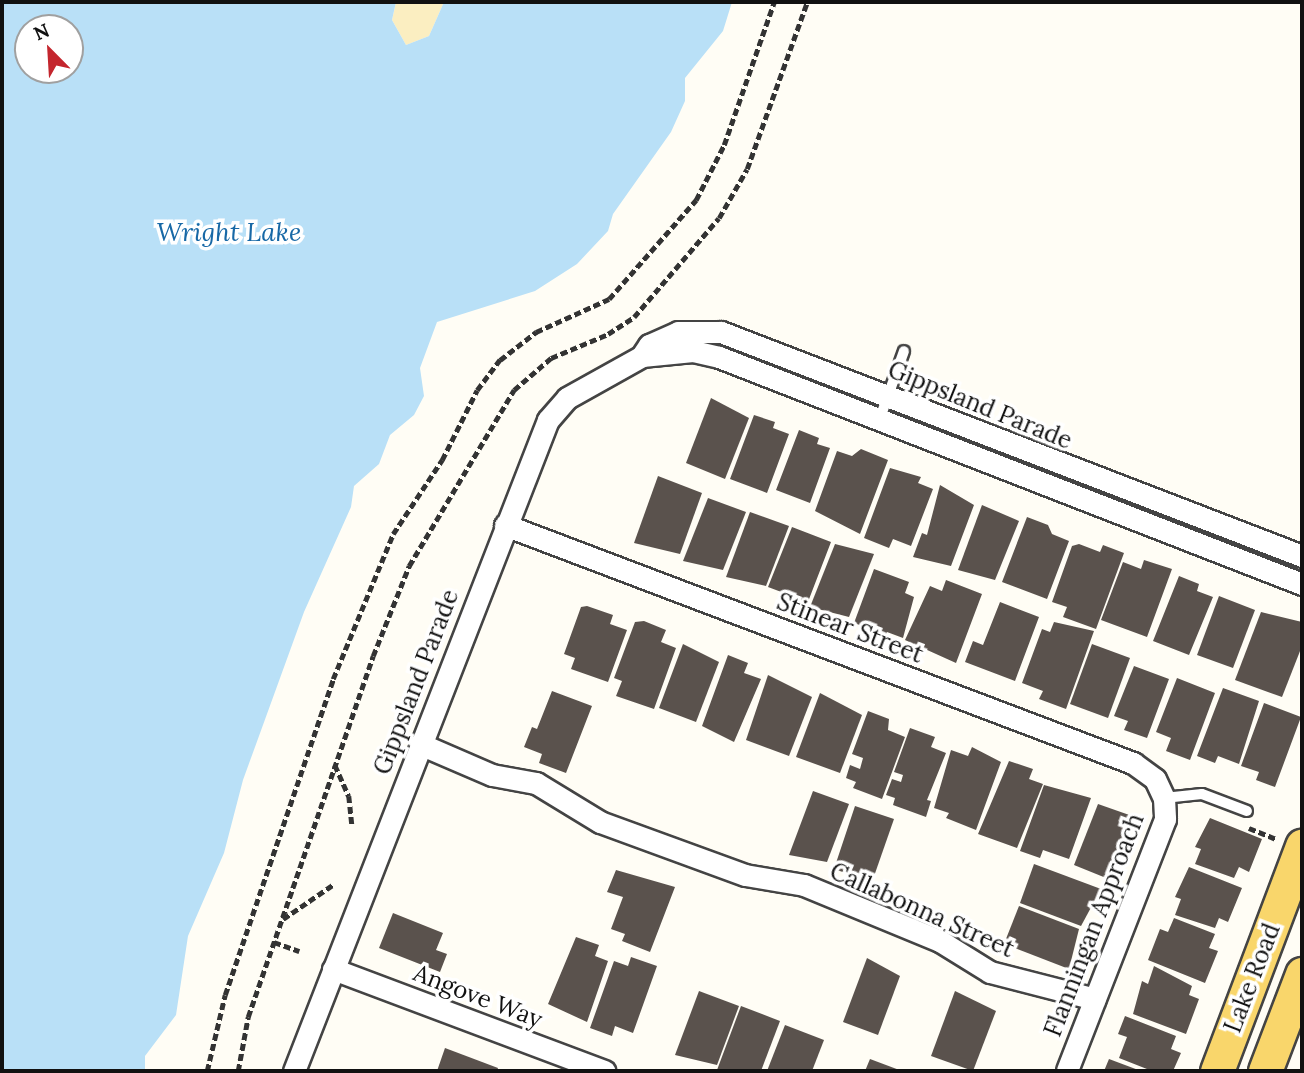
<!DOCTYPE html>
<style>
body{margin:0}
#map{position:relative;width:1304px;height:1073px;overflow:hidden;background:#fffdf5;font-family:Lora,serif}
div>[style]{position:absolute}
.sand>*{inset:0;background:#fbeec1}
.water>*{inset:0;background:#b9e0f7}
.building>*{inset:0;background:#5a524d}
.path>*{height:4.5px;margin-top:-2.25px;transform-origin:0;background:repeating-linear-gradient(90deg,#333 0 7px,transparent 0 10.5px)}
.roads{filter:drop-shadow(2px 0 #444) drop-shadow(-2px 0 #444) drop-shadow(0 2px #444) drop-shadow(0 -2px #444)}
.service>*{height:10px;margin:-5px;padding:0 5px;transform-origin:5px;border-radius:5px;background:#fff}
.minor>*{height:21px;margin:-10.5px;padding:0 10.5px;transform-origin:10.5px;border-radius:10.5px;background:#fff}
.primary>*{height:33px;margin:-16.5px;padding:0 16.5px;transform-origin:16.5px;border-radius:16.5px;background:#f9d66b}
span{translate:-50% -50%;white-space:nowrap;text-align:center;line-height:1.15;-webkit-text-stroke:7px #fff;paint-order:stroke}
.street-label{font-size:24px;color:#111}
.water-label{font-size:26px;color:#1768a6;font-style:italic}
.frame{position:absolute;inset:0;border:4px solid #111;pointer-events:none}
.north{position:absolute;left:14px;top:14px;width:70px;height:70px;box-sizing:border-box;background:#fff;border:2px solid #a0a0a0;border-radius:50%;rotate:336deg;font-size:19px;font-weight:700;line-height:28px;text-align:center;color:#111}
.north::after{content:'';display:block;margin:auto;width:24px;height:32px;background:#c4262e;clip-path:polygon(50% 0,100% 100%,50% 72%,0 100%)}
</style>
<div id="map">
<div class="sand">
<div style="clip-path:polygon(396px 2px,444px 2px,429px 36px,406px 45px,392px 20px)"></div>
</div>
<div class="water">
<div style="clip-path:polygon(evenodd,2px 2px,396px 2px,392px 20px,406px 45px,429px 36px,444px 2px,732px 2px,723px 31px,685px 78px,685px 101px,671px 132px,613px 214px,608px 231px,577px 264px,535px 291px,437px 322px,420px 368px,424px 396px,414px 415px,390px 435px,379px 464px,354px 486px,351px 507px,304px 612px,243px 780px,224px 853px,188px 936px,176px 1015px,145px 1056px,145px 1071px,2px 1071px,2px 2px,28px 28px,70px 28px,70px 70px,28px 70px,28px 28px)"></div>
</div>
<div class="building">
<div style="clip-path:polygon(711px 398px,749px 418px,725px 479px,686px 463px)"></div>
<div style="clip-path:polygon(754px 415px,775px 422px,773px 428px,789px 434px,767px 493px,730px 479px)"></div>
<div style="clip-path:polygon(799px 430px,819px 438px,817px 444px,830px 448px,810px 503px,776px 490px)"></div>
<div style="clip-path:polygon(861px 449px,888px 460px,860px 534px,815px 511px,837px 451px,852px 456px)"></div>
<div style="clip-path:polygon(890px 468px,921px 477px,918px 483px,933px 489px,911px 546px,893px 539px,889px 548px,864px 538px)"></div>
<div style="clip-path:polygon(658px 476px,702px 493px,680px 554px,634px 543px)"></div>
<div style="clip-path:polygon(940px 485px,974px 505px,951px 566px,913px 557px,922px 533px,927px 535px)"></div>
<div style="clip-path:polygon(708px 498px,746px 512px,723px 570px,683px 561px)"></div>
<div style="clip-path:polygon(982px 505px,1019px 521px,995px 580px,958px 570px)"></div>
<div style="clip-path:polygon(750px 512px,789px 526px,766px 586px,726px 577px)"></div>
<div style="clip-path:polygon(1027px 517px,1048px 525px,1052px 534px,1069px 541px,1047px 599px,1002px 582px)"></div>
<div style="clip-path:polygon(792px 527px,831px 542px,806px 607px,782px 598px,784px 593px,768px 587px)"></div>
<div style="clip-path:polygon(835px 544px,874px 554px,849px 617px,810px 607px)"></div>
<div style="clip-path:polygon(1079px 544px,1100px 552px,1103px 545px,1124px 553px,1096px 629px,1063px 617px,1067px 607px,1052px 602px,1072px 546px)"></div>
<div style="clip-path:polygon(1144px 560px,1172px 569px,1147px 637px,1101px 620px,1123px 562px,1141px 569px)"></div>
<div style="clip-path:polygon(874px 569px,909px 582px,905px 593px,914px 597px,903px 638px,887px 632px,884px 639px,861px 630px,862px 626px,854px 623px)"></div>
<div style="clip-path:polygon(1179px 576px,1199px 584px,1197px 591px,1213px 597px,1189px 655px,1153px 641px)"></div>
<div style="clip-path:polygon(946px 580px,982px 594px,956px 663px,905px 640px,930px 586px,942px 591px)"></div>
<div style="clip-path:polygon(1219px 596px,1255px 610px,1233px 668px,1197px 655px)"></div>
<div style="clip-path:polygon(1000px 602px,1039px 617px,1015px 681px,965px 662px,973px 641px,983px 645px)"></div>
<div style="clip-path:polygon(587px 606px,613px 615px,610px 624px,627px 630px,608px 682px,571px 669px,575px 658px,564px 654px,581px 607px)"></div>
<div style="clip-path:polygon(1261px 612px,1302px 622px,1302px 646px,1282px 697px,1235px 680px)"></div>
<div style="clip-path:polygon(644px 621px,666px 630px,661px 642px,676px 648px,654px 709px,616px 696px,622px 681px,614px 678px,635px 622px)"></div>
<div style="clip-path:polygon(1054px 622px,1094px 631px,1066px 709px,1039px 699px,1043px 691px,1022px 683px,1042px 629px,1050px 632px)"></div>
<div style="clip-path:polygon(683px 644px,719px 662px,696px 722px,659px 708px)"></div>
<div style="clip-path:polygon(1092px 644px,1130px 658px,1108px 718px,1070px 704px)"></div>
<div style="clip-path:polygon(728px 655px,748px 663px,744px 673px,761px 679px,734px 742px,702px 726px)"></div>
<div style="clip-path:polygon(1134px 666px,1169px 679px,1147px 738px,1124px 730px,1128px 721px,1114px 716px)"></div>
<div style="clip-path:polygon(768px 675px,812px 697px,789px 756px,746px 740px)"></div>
<div style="clip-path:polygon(1177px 678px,1215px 693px,1190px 760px,1166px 751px,1171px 738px,1156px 732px)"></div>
<div style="clip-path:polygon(1223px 688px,1259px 701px,1239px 764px,1218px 756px,1215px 763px,1197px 756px)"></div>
<div style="clip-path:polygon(552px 691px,592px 706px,566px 773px,539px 763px,542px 754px,524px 747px,532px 727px,537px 729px)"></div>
<div style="clip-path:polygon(820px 693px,862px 715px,840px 773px,796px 757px)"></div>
<div style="clip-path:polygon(1264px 703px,1301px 717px,1275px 787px,1256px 780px,1259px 772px,1241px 766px)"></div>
<div style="clip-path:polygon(868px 711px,889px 719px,888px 730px,905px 737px,882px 799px,853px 788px,856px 782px,846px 778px,850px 765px,860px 769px,863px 758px,852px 754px)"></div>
<div style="clip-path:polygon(910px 728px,935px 737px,931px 747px,946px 753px,927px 800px,931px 801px,926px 817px,893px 805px,895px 798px,886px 795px,892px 779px,901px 782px,903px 775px,894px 772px)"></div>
<div style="clip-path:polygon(972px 747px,1001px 762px,976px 830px,946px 818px,949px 813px,934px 808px,951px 750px,968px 756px)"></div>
<div style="clip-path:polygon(1009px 761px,1033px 769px,1029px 779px,1043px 784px,1017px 848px,978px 834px)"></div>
<div style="clip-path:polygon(1044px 785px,1091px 798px,1069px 859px,1043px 850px,1040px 858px,1020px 851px)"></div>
<div style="clip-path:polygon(813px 791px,849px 804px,827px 862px,789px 855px)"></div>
<div style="clip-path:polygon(1098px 804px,1135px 817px,1111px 880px,1074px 865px)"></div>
<div style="clip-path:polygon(855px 806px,894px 819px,872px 882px,834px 869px)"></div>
<div style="clip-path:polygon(1210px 818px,1262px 839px,1249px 872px,1239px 867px,1234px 878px,1195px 864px,1201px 849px,1195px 847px)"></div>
<div style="clip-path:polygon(1034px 864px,1101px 889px,1081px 926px,1020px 903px)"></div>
<div style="clip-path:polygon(1189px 867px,1242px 888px,1228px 922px,1219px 918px,1215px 928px,1175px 915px,1181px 899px,1175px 897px)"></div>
<div style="clip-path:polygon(616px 870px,675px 887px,650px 952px,622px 941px,625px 934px,611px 929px,623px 897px,607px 892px)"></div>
<div style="clip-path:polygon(1019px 906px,1079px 929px,1069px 969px,1004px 944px)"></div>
<div style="clip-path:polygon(393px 913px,443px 933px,436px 950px,447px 954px,440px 972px,379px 948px)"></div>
<div style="clip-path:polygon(1174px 918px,1215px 934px,1209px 948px,1218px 951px,1205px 983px,1148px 960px,1160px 929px,1168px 932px)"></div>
<div style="clip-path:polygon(576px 937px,599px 945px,595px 956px,608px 961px,587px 1022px,548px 1004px)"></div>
<div style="clip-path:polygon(631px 957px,657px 966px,633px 1033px,615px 1026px,612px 1036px,590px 1028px,614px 961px,628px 966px)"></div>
<div style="clip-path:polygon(867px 958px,900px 976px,878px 1035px,843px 1022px)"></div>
<div style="clip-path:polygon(1154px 966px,1192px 986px,1189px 995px,1199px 999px,1186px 1034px,1133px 1014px,1142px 981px,1148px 984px)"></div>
<div style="clip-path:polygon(699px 991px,739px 1006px,717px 1065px,675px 1055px)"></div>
<div style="clip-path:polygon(955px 991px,996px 1011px,973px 1071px,931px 1056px)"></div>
<div style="clip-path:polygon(741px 1006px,780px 1021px,761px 1071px,721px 1071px,717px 1070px)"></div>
<div style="clip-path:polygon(1125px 1016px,1176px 1036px,1171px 1049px,1181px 1053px,1173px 1071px,1152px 1071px,1119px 1058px,1127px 1037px,1118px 1034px)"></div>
<div style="clip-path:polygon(785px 1025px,824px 1040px,812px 1071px,767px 1071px)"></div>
<div style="clip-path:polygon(445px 1048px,498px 1068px,497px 1071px,437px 1071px)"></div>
<div style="clip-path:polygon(870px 1059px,902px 1071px,865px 1071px)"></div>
<div style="clip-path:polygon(1109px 1059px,1141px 1071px,1104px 1071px)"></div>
</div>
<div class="path">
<div style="left:335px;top:765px;width:34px;rotate:66deg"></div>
<div style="left:349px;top:796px;width:30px;rotate:84deg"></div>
<div style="left:1249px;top:828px;width:29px;rotate:22deg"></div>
<div style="left:283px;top:919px;width:62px;rotate:-34.5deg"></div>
<div style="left:274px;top:942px;width:27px;rotate:20deg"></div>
<div style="left:207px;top:1071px;width:78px;rotate:-76.7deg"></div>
<div style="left:225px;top:995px;width:334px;rotate:-71.1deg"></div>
<div style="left:333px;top:679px;width:157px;rotate:-67.5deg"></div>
<div style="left:393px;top:534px;width:89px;rotate:-56.5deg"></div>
<div style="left:442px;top:460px;width:78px;rotate:-63.4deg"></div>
<div style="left:477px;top:390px;width:38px;rotate:-53deg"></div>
<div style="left:500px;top:360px;width:46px;rotate:-37.9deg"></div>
<div style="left:536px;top:332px;width:80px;rotate:-24.3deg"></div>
<div style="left:609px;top:299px;width:132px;rotate:-48.7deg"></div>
<div style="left:696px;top:200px;width:62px;rotate:-63deg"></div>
<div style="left:724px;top:145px;width:151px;rotate:-70.7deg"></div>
<div style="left:238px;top:1071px;width:55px;rotate:-79.5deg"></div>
<div style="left:248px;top:1017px;width:382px;rotate:-70.9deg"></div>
<div style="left:373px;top:656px;width:97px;rotate:-68.2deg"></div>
<div style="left:409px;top:566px;width:205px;rotate:-59.2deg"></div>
<div style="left:514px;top:390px;width:49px;rotate:-40.9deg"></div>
<div style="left:551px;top:358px;width:62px;rotate:-22.8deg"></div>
<div style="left:608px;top:334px;width:31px;rotate:-33deg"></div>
<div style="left:634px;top:317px;width:130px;rotate:-49.4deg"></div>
<div style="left:719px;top:218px;width:56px;rotate:-60.3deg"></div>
<div style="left:747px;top:169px;width:177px;rotate:-70.2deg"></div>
</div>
<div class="roads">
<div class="service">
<div style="left:880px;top:418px;width:71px;rotate:-70.3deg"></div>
<div style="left:1164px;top:798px;width:38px;rotate:-6deg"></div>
<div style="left:1202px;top:794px;width:48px;rotate:20.7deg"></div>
</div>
<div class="minor">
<div style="left:643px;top:354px;width:11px;rotate:-56deg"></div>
<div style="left:649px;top:345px;width:32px;rotate:-24deg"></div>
<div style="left:678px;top:332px;width:43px"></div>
<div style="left:721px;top:332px;width:623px;rotate:21.08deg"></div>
<div style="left:505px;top:525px;width:672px;rotate:20.76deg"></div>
<div style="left:1133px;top:763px;width:27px;rotate:36deg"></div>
<div style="left:1155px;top:779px;width:21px;rotate:65deg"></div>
<div style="left:1164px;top:798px;width:21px;rotate:87deg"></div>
<div style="left:1165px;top:819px;width:270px;rotate:111.3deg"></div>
<div style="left:420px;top:744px;width:78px;rotate:23.3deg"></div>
<div style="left:492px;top:775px;width:45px;rotate:10.3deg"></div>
<div style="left:536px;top:783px;width:75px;rotate:31.4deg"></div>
<div style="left:600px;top:822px;width:154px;rotate:20.1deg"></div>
<div style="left:745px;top:875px;width:60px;rotate:9.6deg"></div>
<div style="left:804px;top:885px;width:147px;rotate:22.4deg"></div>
<div style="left:940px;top:941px;width:59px;rotate:31.8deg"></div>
<div style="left:990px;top:972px;width:108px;rotate:14.4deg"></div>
<div style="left:333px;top:969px;width:290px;rotate:20.6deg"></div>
<div style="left:294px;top:1071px;width:699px;rotate:-68.69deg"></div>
<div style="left:548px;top:420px;width:29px;rotate:-49deg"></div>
<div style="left:567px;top:398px;width:86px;rotate:-29.2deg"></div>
<div style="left:642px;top:356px;width:51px;rotate:-5.6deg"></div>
<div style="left:693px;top:351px;width:27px;rotate:13deg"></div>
<div style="left:719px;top:357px;width:626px;rotate:21.27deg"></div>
</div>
<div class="primary">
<div style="left:1217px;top:1071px;width:241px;rotate:-69.3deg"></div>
<div style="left:1265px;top:1071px;width:104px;rotate:-69.1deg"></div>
</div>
</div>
<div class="street-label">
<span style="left:980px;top:405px;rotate:22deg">Gippsland Parade</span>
<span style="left:850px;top:628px;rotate:21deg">Stinear Street</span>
<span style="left:416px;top:682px;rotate:-69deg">Gippsland Parade</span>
<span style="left:922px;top:910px;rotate:24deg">Callabonna Street</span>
<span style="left:1094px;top:925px;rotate:-69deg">Flanningan Approach</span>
<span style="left:1252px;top:978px;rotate:-69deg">Lake Road</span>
<span style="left:478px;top:996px;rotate:21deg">Angove Way</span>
</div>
<div class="water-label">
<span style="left:229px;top:232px">Wright Lake</span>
</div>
<div class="frame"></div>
<div class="north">N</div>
</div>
